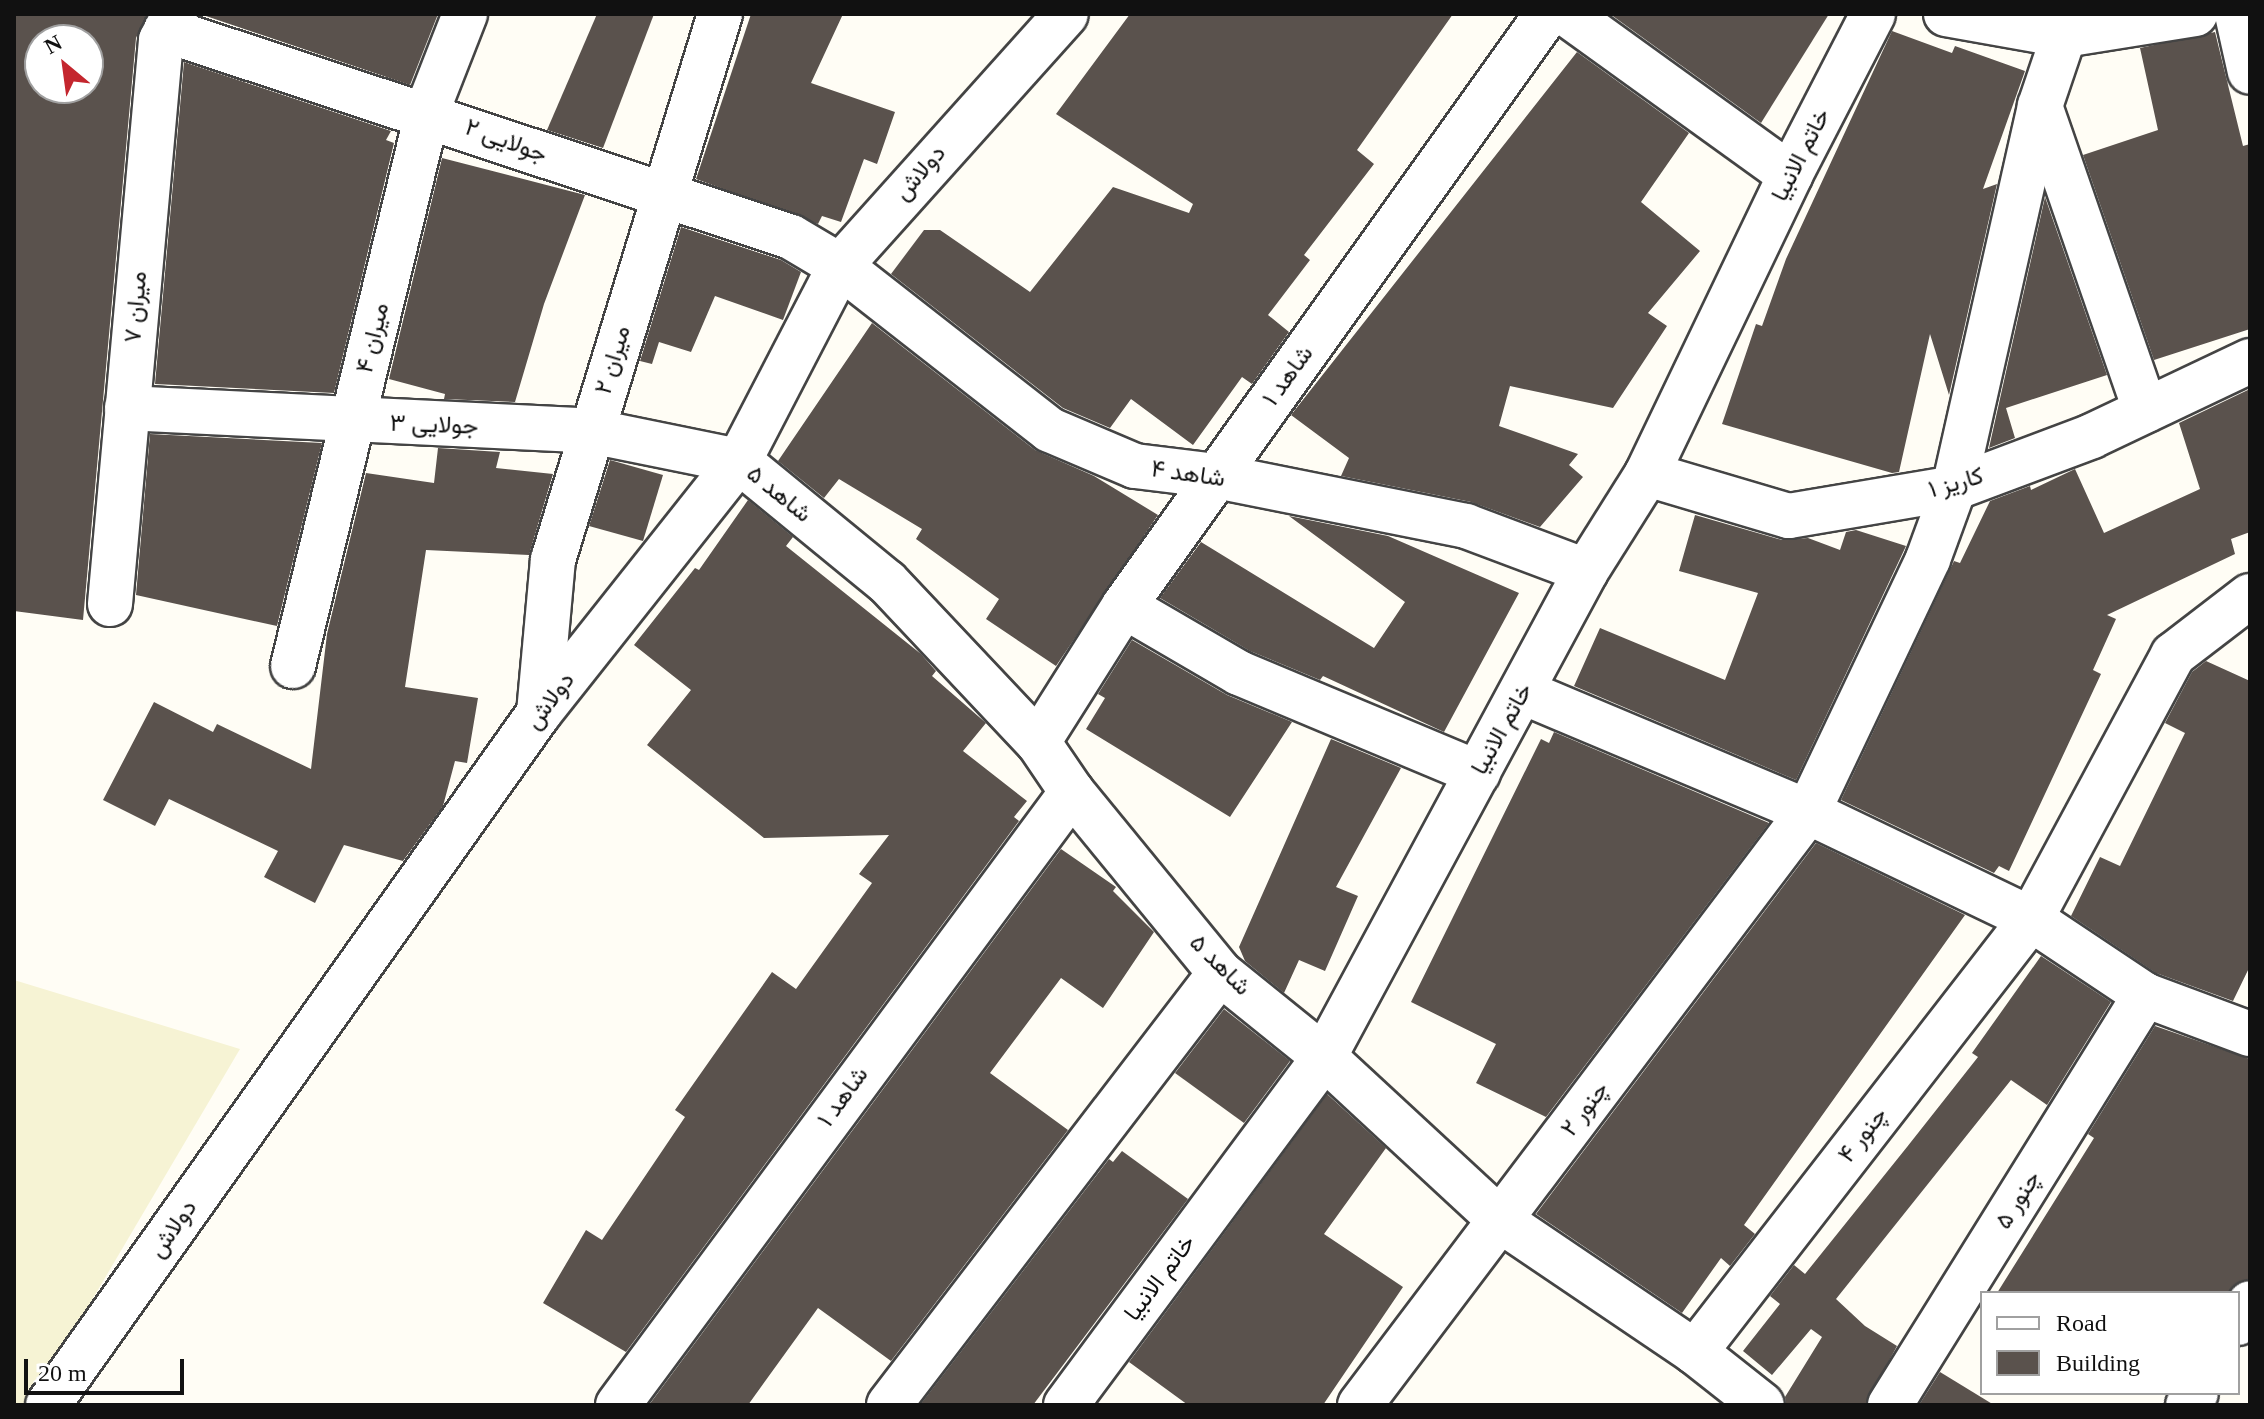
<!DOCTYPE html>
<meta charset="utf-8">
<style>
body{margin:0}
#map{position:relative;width:2264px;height:1419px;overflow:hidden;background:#fffdf5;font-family:"Times New Roman",Vazirmatn,serif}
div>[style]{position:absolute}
.farmland>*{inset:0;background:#f6f3d4}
.building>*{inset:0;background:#5a524d}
.roads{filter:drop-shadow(2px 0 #444) drop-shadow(-2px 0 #444) drop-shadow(0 2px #444) drop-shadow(0 -2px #444)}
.minor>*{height:44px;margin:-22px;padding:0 22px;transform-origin:22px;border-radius:22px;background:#fff}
.tertiary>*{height:44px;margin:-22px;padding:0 22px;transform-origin:22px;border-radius:22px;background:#fff}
span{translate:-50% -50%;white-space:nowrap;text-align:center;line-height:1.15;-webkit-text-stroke:8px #fff;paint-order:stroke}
.street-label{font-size:24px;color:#111}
.frame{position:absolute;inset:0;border:16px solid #111;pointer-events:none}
.legend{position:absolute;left:1980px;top:1291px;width:260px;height:104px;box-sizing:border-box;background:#fff;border:2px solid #a0a0a0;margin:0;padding:10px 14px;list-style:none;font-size:24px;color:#111}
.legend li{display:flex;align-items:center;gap:16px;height:40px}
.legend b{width:40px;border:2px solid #a0a0a0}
.north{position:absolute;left:24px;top:24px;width:80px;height:80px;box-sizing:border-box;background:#fff;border:2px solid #a0a0a0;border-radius:50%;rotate:331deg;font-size:22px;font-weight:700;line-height:32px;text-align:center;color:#111}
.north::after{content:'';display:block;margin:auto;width:28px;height:36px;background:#c4262e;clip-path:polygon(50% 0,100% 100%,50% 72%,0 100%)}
.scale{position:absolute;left:24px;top:1359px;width:160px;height:36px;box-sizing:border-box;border:4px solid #111;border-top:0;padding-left:10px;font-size:24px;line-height:28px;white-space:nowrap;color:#111;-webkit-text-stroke:6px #fff;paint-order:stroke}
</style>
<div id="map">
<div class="farmland">
<div style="clip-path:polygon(14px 980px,240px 1049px,30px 1405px,14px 1405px)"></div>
</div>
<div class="building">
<div style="clip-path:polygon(evenodd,14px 14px,147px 14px,136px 38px,83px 620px,14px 611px,14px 14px,40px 40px,88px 40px,88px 88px,40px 88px,40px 40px)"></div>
<div style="clip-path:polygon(200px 14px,438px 14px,410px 85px)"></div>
<div style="clip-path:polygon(597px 14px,654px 14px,603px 148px,547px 130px)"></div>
<div style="clip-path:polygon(751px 14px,843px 14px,811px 83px,895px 112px,877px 164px,864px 159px,841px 222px,822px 216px,818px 224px,696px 179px)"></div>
<div style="clip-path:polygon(1130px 14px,1453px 14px,1357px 150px,1374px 164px,1304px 255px,1310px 260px,1268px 315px,1289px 332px,1252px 384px,1242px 377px,1193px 445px,1131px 399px,1110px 428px,1063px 408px,891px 274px,924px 230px,940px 230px,1030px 292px,1113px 187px,1189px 213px,1193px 204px,1056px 114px)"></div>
<div style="clip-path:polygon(1610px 14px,1829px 14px,1761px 123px)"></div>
<div style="clip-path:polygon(1892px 31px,1952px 53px,1955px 46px,2025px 71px,1983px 189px,1997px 184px,1949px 395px,1930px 334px,1899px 472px,1892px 473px,1722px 424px,1756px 324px,1762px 326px,1786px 259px)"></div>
<div style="clip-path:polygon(2215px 32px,2243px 146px,2250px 144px,2250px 329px,2154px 360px,2083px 155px,2158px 130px,2140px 48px)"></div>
<div style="clip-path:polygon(1577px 52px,1689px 133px,1641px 202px,1700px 251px,1648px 313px,1667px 326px,1613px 408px,1510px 386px,1499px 426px,1578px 454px,1569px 465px,1583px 477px,1540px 527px,1471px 502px,1341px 476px,1349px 458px,1291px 415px)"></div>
<div style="clip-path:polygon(184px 62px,391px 131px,386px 140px,394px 143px,334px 393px,155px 384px)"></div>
<div style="clip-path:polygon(442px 158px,585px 195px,544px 304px,515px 402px,444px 399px,445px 394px,389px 379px)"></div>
<div style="clip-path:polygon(2045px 197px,2107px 375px,2006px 408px,2015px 438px,1989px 448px)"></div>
<div style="clip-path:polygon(681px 227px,781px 260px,801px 272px,783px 320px,715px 296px,691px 352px,659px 342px,652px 364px,640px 361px)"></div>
<div style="clip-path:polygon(872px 323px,1035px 450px,1094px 476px,1158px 515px,1056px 666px,986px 619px,999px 599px,916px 539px,922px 529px,839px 479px,824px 498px,778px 461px)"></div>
<div style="clip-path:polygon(2250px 389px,2250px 532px,2231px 539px,2235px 554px,2107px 615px,2116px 619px,2093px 670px,2101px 674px,2009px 871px,1999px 866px,1994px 873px,1841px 800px,1954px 561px,1960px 563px,1990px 501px,2030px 486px,2031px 490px,2075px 469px,2104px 533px,2200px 489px,2179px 423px)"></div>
<div style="clip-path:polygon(150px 434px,322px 443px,277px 626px,136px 595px)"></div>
<div style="clip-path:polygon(438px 448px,500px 452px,496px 468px,553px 474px,529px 555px,426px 550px,405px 687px,478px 698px,467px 763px,455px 761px,443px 806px,403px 861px,344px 845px,315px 903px,264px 877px,278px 851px,169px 799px,155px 826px,103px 800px,154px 702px,213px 732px,217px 724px,311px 769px,327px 634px,366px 473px,434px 483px)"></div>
<div style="clip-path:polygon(610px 460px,663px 475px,643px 541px,589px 526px)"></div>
<div style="clip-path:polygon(748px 500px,793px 537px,786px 546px,921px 654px,936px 671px,932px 676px,986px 723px,963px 751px,1027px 801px,1014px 817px,1019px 821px,626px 1352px,543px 1303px,586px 1230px,602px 1240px,685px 1117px,675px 1110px,772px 972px,796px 989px,872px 883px,859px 874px,889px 835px,764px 838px,647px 745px,691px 690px,634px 645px,695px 568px,699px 570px)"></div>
<div style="clip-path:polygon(1695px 515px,1782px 540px,1808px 538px,1840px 550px,1846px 532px,1856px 530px,1906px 546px,1796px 780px,1574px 686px,1600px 628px,1725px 680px,1758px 593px,1679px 571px)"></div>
<div style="clip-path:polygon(1289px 516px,1388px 536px,1519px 593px,1444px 732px,1323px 676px,1320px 680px,1250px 651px,1160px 598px,1201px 542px,1374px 648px,1405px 602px)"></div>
<div style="clip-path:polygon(1132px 640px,1227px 695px,1292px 722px,1230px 817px,1086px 729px,1105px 698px,1098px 694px)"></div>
<div style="clip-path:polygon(2206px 661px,2250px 681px,2250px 966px,2233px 1001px,2156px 973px,2071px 916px,2100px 857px,2120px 866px,2185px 733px,2165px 723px,2192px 672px)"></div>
<div style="clip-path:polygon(1554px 732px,1769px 823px,1546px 1117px,1476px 1083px,1496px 1044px,1411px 1002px,1541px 739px,1549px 743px)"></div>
<div style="clip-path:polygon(1331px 739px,1401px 768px,1336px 887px,1358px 896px,1325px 971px,1299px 960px,1284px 993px,1245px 961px,1239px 947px)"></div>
<div style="clip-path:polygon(1816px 843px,1965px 915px,1744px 1225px,1755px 1234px,1730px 1266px,1721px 1258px,1682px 1313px,1536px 1214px)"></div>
<div style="clip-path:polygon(1061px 849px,1116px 887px,1113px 891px,1154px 932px,1103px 1008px,1061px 978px,990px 1073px,1068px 1130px,891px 1361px,818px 1308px,748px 1405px,649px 1405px)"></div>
<div style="clip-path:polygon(2041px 956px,2111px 1002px,2047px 1105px,2011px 1080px,1836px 1299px,1865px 1326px,1897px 1346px,1865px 1405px,1786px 1405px,1785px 1397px,1822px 1337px,1811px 1329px,1772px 1375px,1743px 1351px,1780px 1304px,1770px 1296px,1794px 1265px,1805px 1274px,1907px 1147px,1978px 1057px,1972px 1053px)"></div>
<div style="clip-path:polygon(1224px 1009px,1290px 1061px,1244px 1123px,1175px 1073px)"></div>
<div style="clip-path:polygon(2155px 1026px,2250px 1059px,2250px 1278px,2227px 1293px,1997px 1293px,2094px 1138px,2088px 1134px)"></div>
<div style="clip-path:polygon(1327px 1094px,1386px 1148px,1324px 1234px,1403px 1287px,1323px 1405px,1188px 1405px,1129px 1362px)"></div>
<div style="clip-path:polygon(1122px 1151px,1188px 1199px,1033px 1405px,920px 1405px,1109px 1159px,1113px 1162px)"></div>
<div style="clip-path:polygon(1940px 1372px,1994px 1405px,1919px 1405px)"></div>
</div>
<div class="roads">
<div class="minor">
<div style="left:1567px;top:14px;width:275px;rotate:35.8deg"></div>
<div style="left:1946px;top:14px;width:120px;rotate:10.1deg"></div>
<div style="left:2064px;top:35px;width:133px;rotate:-9.1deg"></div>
<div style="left:2237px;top:14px;width:59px;rotate:77.4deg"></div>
<div style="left:166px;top:30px;width:658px;rotate:18.32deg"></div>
<div style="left:791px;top:237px;width:57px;rotate:30.6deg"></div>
<div style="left:840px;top:266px;width:266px;rotate:38deg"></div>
<div style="left:1050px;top:430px;width:92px;rotate:23deg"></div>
<div style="left:1135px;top:466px;width:82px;rotate:7deg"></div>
<div style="left:1216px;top:476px;width:255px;rotate:11.3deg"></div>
<div style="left:1466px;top:526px;width:128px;rotate:20.6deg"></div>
<div style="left:2040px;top:106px;width:322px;rotate:70.9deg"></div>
<div style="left:127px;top:408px;width:465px;rotate:2.8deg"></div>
<div style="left:591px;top:431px;width:151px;rotate:11.5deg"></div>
<div style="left:739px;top:461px;width:191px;rotate:39.3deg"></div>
<div style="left:887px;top:582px;width:220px;rotate:46.7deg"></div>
<div style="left:1038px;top:742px;width:60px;rotate:55.8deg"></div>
<div style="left:1072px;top:792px;width:234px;rotate:50.7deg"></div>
<div style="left:1220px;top:973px;width:134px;rotate:38.9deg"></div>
<div style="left:1324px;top:1057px;width:240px;rotate:42.8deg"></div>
<div style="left:1500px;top:1220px;width:235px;rotate:34.1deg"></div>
<div style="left:1695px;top:1352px;width:85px;rotate:38.3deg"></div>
<div style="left:1647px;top:474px;width:148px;rotate:16.5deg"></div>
<div style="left:1789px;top:516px;width:167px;rotate:-9.6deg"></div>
<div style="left:1954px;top:488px;width:147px;rotate:-20.6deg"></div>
<div style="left:2092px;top:436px;width:175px;rotate:-25.4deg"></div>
<div style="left:110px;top:604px;width:566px;rotate:-84.83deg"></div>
<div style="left:161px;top:40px;width:30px;rotate:-62deg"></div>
<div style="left:1124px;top:606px;width:133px;rotate:30.2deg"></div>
<div style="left:1239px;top:673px;width:259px;rotate:22.7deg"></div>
<div style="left:293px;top:666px;width:576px;rotate:-76.35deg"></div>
<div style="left:429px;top:106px;width:99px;rotate:-68.6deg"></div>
<div style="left:1523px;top:692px;width:309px;rotate:22.8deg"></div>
<div style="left:1808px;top:812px;width:247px;rotate:25.6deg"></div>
<div style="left:2031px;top:919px;width:137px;rotate:33.7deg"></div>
<div style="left:2145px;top:995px;width:112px;rotate:20.4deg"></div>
<div style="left:539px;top:713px;width:154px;rotate:-84.8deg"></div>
<div style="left:553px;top:560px;width:571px;rotate:-72.99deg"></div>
<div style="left:1038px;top:742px;width:161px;rotate:-57.7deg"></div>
<div style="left:1124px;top:606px;width:728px;rotate:-54.45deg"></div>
<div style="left:2238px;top:1323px;width:23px;rotate:-59deg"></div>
<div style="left:1695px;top:1352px;width:548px;rotate:-52.19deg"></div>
<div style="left:2031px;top:919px;width:300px;rotate:-61.7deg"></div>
<div style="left:2173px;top:655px;width:97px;rotate:-37.5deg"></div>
<div style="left:618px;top:1405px;width:763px;rotate:-53.48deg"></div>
<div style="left:889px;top:1405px;width:544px;rotate:-52.54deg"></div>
<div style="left:1066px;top:1405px;width:433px;rotate:-53.4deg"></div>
<div style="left:1324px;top:1057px;width:552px;rotate:-61.67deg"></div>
<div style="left:1586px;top:571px;width:115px;rotate:-57.8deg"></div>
<div style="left:1647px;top:474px;width:331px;rotate:-64.4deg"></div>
<div style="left:1790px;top:175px;width:181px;rotate:-62.7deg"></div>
<div style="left:1360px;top:1405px;width:743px;rotate:-52.93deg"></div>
<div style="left:1808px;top:812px;width:280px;rotate:-64.6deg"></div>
<div style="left:1928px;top:559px;width:76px;rotate:-69.9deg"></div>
<div style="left:1954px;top:488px;width:392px;rotate:-77.3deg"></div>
<div style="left:2040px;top:106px;width:75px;rotate:-71.3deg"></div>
<div style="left:1890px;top:1405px;width:483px;rotate:-58.1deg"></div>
<div style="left:2188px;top:1405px;width:14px;rotate:-56deg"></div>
</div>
<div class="tertiary">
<div style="left:48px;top:1405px;width:848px;rotate:-54.64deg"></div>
<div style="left:539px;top:713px;width:322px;rotate:-51.6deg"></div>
<div style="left:739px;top:461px;width:220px;rotate:-62.6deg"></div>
<div style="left:840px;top:266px;width:338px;rotate:-48.1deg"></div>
</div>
</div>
<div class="street-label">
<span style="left:506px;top:141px;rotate:20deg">جولایی ۲</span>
<span style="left:1801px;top:155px;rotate:-63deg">خاتم الانبیا</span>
<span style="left:920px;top:173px;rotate:-49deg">دولاش</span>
<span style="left:136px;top:307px;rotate:-85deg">میران ۷</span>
<span style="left:373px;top:338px;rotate:-76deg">میران ۴</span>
<span style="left:613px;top:360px;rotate:-73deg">میران ۲</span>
<span style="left:1288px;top:376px;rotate:-54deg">شاهد ۱</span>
<span style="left:434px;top:425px;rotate:2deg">جولایی ۳</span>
<span style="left:1188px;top:474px;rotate:8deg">شاهد ۴</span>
<span style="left:1956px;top:483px;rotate:-16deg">کاریز ۱</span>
<span style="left:779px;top:494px;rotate:39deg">شاهد ۵</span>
<span style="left:550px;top:701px;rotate:-53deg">دولاش</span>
<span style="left:1502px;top:729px;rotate:-61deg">خاتم الانبیا</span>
<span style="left:1220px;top:965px;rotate:45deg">شاهد ۵</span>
<span style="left:843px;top:1097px;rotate:-54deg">شاهد ۱</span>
<span style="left:1585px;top:1109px;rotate:-53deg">چنور ۲</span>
<span style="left:1863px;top:1135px;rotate:-52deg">چنور ۴</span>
<span style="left:2018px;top:1200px;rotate:-58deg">چنور ۵</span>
<span style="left:173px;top:1229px;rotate:-55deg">دولاش</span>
<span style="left:1160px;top:1278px;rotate:-53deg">خاتم الانبیا</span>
</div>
<div class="frame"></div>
<ul class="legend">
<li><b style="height:10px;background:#fff"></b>Road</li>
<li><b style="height:22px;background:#5a524d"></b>Building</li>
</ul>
<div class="north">N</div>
<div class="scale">20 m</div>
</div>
